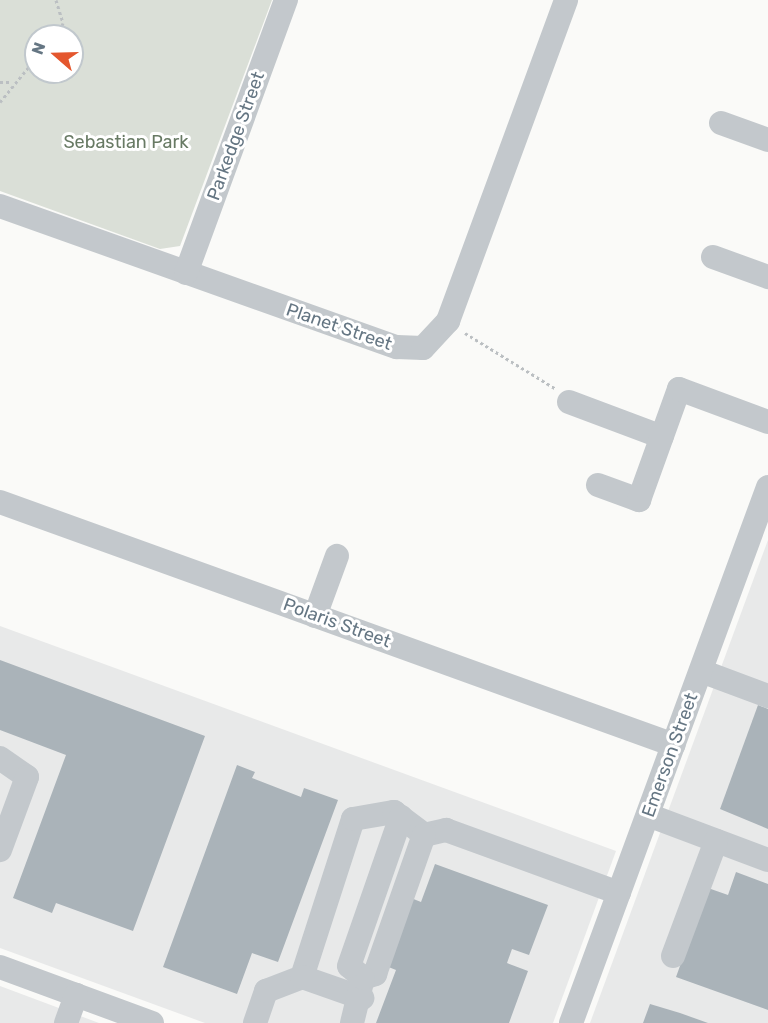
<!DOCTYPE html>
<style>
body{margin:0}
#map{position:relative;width:768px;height:1023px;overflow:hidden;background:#fafaf8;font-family:Rubik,sans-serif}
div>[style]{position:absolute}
.built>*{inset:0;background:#e8e9e9}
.green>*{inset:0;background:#dadfd7}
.building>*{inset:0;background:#aab3b9}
.path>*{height:3px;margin-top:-1.5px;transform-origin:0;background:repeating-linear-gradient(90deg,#bbbfc2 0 3px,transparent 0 6px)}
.minor>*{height:24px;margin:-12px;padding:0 12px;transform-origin:12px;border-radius:12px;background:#c3c8cc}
span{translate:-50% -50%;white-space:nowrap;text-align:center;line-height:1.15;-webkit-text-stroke:6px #fff;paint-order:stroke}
.street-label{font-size:18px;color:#657683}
.park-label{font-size:18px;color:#687a64}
.north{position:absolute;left:24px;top:24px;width:60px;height:60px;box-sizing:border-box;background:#fff;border:2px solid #c1c8cd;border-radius:50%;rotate:290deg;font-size:16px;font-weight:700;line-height:24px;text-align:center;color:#657683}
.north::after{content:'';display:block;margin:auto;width:21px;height:27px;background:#e4572e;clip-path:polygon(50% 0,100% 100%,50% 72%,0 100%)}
</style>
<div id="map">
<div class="built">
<div style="clip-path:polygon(768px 540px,768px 1023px,590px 1023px)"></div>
<div style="clip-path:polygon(0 626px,616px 851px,553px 1023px,205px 1023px,0 948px)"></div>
<div style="clip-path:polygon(0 986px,99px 1023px,0 1023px)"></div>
</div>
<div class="green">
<div style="clip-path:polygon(evenodd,0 0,272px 0,180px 246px,160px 249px,0 191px,0 0,36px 36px,72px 36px,72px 72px,36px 72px,36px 36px)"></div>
</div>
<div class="building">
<div style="clip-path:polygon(0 660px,205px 736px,133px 931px,56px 903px,52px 913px,13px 898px,66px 755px,0 730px)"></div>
<div style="clip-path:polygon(758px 705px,768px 709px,768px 829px,720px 809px)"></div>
<div style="clip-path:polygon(237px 765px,255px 772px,252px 778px,301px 797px,304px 788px,338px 800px,278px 962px,252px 953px,237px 994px,163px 967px)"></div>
<div style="clip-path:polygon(435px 864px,548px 905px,529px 955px,512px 949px,507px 963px,528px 971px,509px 1023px,376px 1023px,396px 970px,386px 966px,411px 898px,421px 902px)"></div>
<div style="clip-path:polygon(736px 872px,768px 884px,768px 1010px,676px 977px,708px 888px,728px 895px)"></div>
<div style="clip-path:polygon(650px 1004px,680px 1013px,708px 1023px,643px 1023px)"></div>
</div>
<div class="path">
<div style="left:56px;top:0;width:24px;rotate:73deg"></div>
<div style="left:63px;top:23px;width:14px;rotate:111deg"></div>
<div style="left:0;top:82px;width:12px"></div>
<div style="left:0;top:102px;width:57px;rotate:-50.7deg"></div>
<div style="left:465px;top:333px;width:107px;rotate:31.6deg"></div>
</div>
<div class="minor">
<div style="left:721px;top:123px;width:50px;rotate:19.9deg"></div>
<div style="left:0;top:206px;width:421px;rotate:19.6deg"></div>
<div style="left:397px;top:347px;width:26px;rotate:2deg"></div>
<div style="left:423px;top:348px;width:37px;rotate:-47deg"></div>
<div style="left:448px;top:321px;width:342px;rotate:-69.8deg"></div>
<div style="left:713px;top:257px;width:59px;rotate:20deg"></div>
<div style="left:186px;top:273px;width:291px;rotate:-69.9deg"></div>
<div style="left:569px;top:402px;width:99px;rotate:20.6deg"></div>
<div style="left:598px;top:485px;width:44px;rotate:20.1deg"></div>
<div style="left:639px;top:500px;width:118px;rotate:-70.2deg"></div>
<div style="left:679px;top:389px;width:95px;rotate:20.3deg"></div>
<div style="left:0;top:502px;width:716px;rotate:19.83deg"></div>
<div style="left:315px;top:616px;width:64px;rotate:-69.9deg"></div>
<div style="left:701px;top:671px;width:72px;rotate:20.5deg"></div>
<div style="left:0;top:758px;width:33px;rotate:35deg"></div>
<div style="left:27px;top:777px;width:78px;rotate:110.3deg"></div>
<div style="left:648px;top:815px;width:128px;rotate:20.6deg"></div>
<div style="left:673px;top:956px;width:123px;rotate:-69.5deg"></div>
<div style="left:0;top:967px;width:162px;rotate:20.2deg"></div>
<div style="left:302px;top:977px;width:166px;rotate:-72.1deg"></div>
<div style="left:353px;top:819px;width:42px;rotate:-9.7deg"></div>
<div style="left:394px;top:812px;width:38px;rotate:37deg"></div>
<div style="left:424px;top:835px;width:23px;rotate:-13deg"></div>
<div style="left:446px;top:830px;width:184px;rotate:20deg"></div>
<div style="left:363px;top:978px;width:13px;rotate:-18deg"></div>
<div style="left:375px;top:974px;width:147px;rotate:-70.6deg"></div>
<div style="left:66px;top:1023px;width:30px;rotate:-70deg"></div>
<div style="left:255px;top:1023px;width:34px;rotate:-71deg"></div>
<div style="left:266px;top:991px;width:39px;rotate:-21deg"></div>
<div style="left:302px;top:977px;width:64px;rotate:19.3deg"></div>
<div style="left:352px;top:1023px;width:46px;rotate:-76.3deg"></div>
<div style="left:363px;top:978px;width:18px;rotate:-139deg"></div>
<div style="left:349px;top:966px;width:158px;rotate:-70.8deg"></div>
<div style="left:571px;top:1023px;width:571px;rotate:-69.82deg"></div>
</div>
<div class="street-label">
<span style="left:236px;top:136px;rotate:-70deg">Parkedge Street</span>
<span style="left:339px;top:327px;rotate:19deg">Planet Street</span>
<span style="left:337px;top:623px;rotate:20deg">Polaris Street</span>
<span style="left:670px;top:755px;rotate:-70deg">Emerson Street</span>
</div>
<div class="park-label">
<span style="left:126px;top:142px">Sebastian Park</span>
</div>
<div class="north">N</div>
</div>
